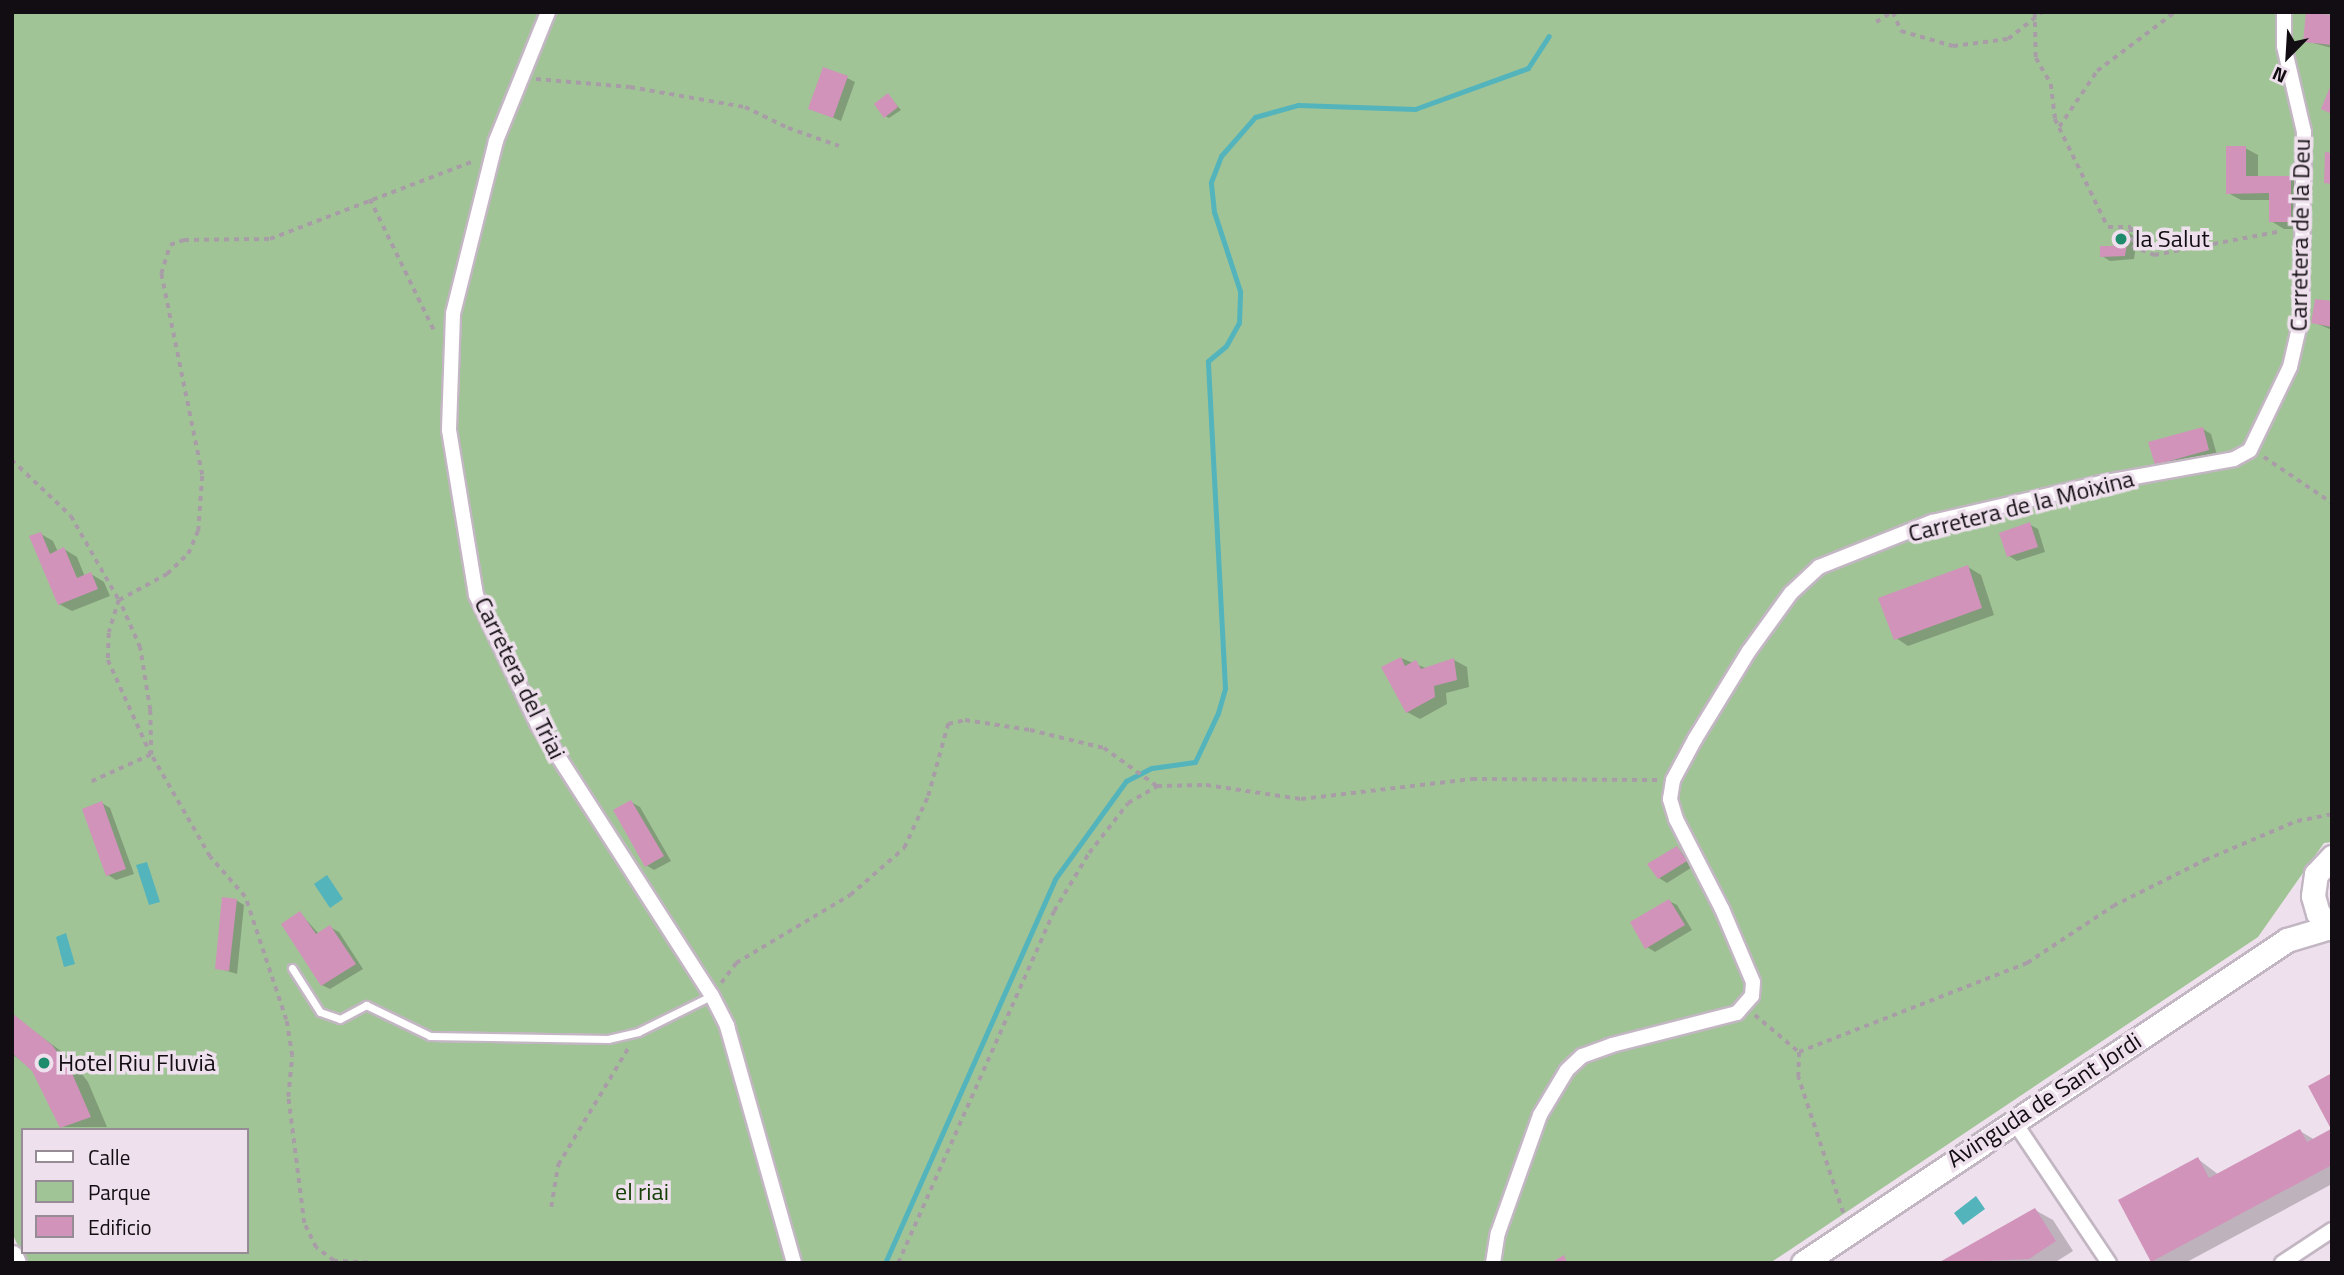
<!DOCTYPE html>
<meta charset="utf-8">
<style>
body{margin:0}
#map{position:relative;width:2344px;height:1275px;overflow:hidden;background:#eee0ed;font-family:"Titillium Web",sans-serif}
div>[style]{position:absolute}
.green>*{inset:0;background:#a1c497}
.water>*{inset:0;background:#54b4bc}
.shadow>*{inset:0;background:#0003}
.stream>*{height:5px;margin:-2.5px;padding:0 2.5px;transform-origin:2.5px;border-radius:2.5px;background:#54b4bc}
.building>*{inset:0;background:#d193ba}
.path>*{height:3.5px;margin-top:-1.75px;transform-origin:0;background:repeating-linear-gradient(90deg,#a89da7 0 5px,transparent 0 10px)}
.roads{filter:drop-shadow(2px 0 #c3b6c3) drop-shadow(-2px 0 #c3b6c3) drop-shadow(0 2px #c3b6c3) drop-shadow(0 -2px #c3b6c3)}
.service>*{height:7px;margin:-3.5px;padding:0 3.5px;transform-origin:3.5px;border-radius:3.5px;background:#fff}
.minor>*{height:14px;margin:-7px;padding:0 7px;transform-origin:7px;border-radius:7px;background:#fff}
.secondary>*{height:21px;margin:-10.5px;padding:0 10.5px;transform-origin:10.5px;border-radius:10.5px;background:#fff}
.primary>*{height:23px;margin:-11.5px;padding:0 11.5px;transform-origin:11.5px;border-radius:11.5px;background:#fff}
.dots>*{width:19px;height:19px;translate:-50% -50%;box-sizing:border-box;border:4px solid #eee0ed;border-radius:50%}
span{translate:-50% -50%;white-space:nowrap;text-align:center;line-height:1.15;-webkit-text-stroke:7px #eee0ed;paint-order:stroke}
.street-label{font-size:24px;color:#120d12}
.poi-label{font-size:24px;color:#120d12}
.left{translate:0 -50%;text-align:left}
.park-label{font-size:24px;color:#174007}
.frame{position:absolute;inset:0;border:14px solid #120d12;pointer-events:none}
.legend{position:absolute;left:21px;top:1128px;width:228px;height:126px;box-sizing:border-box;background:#eee0ed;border:2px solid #968c95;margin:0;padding:9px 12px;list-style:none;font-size:21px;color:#120d12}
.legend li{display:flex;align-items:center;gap:14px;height:35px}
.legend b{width:35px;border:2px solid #968c95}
.north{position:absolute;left:2253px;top:21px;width:70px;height:70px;-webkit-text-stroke:5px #eee0ed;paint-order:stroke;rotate:204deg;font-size:19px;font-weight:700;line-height:28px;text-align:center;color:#120d12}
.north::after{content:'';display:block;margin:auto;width:24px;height:32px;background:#120d12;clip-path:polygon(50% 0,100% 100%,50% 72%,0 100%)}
</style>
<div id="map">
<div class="green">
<div style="clip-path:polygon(evenodd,12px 12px,2332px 12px,2332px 842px,2324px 843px,2258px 937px,1770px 1263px,26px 1263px,12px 1233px,12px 12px,23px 1130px,247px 1130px,247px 1252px,23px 1252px,23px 1130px)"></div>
</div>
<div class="water">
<div style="clip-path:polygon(147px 862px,160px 902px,149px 905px,136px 865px)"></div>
<div style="clip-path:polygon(327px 875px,343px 899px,330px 908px,314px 884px)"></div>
<div style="clip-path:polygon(66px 933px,75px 964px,64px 967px,56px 937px)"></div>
<div style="clip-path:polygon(1976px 1196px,1985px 1209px,1963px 1225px,1954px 1213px)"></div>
</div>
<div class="shadow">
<div style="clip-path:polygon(2332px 17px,2332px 48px,2305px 41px)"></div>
<div style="clip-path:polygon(847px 78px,855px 82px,841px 121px,810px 108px)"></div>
<div style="clip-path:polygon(888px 95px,901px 110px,889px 118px,885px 116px)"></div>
<div style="clip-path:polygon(2245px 148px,2258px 155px,2258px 177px,2290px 177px,2303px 185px,2304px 229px,2284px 229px,2271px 221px,2271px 200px,2241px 200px,2228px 193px)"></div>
<div style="clip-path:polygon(2129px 233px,2137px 238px,2134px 259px,2110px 261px,2102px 256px)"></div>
<div style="clip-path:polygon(2332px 303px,2332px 330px,2313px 322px)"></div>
<div style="clip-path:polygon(2203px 429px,2211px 434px,2217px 455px,2165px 468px,2156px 463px)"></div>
<div style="clip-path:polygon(2029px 524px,2038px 529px,2045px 552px,2017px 561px,2009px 556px)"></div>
<div style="clip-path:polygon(41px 534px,53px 541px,58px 552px,64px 549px,77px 557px,85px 577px,91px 574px,104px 582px,110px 596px,72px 611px,59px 604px)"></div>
<div style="clip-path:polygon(1968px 567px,1981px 575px,1994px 615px,1908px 646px,1896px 638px)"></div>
<div style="clip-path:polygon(1401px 658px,1428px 669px,1454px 660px,1467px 667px,1469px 687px,1446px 693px,1447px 704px,1420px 719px,1407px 712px)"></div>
<div style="clip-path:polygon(631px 802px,640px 807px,671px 861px,654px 870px,646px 865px)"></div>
<div style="clip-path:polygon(102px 803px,110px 808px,134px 874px,116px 880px,108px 875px)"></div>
<div style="clip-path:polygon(1677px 848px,1694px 866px,1667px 883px,1659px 878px)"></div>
<div style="clip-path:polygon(236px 900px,244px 905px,237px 974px,217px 968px)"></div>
<div style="clip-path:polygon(1669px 901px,1677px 905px,1692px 930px,1655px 952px,1647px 947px)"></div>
<div style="clip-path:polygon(300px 913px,319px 934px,330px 927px,339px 932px,363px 969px,330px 989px,322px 985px)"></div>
<div style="clip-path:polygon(12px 1015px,69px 1057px,88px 1082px,107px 1127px,61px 1127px,34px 1070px,12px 1054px)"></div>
<div style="clip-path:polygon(2300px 1131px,2315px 1140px,2332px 1131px,2332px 1184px,2185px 1263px,2153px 1261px,2198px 1159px,2219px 1175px)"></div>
<div style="clip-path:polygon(2035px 1210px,2053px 1220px,2073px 1251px,2054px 1263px,1939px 1263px)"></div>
</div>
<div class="stream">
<div style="left:885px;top:1263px;width:420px;rotate:-66.1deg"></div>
<div style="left:1055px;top:879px;width:121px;rotate:-54.1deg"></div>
<div style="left:1126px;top:781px;width:29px;rotate:-27deg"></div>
<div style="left:1152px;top:768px;width:43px;rotate:-7.9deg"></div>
<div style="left:1195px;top:762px;width:54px;rotate:-64.9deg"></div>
<div style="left:1218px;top:713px;width:26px;rotate:-74deg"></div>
<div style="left:1225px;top:688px;width:327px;rotate:-93deg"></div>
<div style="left:1208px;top:361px;width:23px;rotate:-40deg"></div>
<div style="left:1226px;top:346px;width:26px;rotate:-61deg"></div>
<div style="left:1239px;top:323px;width:32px;rotate:-88deg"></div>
<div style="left:1240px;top:291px;width:83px;rotate:-108.2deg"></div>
<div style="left:1214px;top:212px;width:30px;rotate:-96deg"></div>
<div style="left:1211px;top:182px;width:28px;rotate:-69deg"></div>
<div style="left:1221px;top:156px;width:52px;rotate:-48.9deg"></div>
<div style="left:1255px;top:117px;width:45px;rotate:-15.6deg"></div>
<div style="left:1298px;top:105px;width:117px;rotate:2deg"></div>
<div style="left:1415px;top:109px;width:120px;rotate:-19.9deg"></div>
<div style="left:1528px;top:68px;width:38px;rotate:-57deg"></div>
</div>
<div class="building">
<div style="clip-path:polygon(2306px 12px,2332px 15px,2332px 45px,2303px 42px)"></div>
<div style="clip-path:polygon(823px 67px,848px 76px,833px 118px,808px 109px)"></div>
<div style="clip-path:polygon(2330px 87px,2332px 88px,2332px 114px,2321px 109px)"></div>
<div style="clip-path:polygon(888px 93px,898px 107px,884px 118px,874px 104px)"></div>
<div style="clip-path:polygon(2226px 146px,2246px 146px,2246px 176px,2291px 176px,2291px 222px,2269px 222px,2269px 193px,2226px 194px)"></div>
<div style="clip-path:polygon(2325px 152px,2332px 153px,2332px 184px,2324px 183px)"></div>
<div style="clip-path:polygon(2129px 231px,2125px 256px,2100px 257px,2100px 246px,2113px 246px,2114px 232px)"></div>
<div style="clip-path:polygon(2315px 299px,2332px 301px,2332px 327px,2311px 323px)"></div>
<div style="clip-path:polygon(2203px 427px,2209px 450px,2155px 465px,2148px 442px)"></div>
<div style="clip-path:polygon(2030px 522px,2038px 547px,2007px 557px,1999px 533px)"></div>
<div style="clip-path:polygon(41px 532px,50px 554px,64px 547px,77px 578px,91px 572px,98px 589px,58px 605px,29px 536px)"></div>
<div style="clip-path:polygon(1968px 565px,1982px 608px,1894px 640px,1878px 598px)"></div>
<div style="clip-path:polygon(1401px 657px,1405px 666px,1416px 660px,1421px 669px,1454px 658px,1457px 680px,1434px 686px,1435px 697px,1406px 713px,1381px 667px)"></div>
<div style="clip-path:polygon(631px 800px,664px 856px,645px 867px,613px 810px)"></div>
<div style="clip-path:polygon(102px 801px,126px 869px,106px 876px,82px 809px)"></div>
<div style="clip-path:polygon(1677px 846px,1687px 861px,1658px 879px,1647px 864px)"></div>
<div style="clip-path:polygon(222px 897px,237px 899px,229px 971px,215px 969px)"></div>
<div style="clip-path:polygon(1669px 899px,1685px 925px,1645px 949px,1630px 922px)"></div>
<div style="clip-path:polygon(300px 911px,316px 934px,330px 925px,356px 964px,321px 986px,281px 924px)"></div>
<div style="clip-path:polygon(12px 1013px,52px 1045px,71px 1071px,91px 1117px,60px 1128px,32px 1071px,12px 1053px)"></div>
<div style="clip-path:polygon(2332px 1073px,2332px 1165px,2151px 1262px,2118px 1200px,2198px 1157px,2209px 1178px,2300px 1129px,2307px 1142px,2331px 1129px,2308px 1086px)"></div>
<div style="clip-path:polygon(2035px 1208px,2056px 1241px,2029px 1259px,1938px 1263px)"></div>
<div style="clip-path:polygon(1564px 1255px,1567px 1263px,1551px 1263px)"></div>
</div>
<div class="path">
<div style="left:1893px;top:12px;width:21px;rotate:67deg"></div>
<div style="left:1901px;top:31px;width:54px;rotate:16.1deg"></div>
<div style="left:1953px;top:46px;width:55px;rotate:-7.3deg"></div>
<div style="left:2008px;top:39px;width:43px;rotate:-38.5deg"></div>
<div style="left:2035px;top:12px;width:46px;rotate:88.8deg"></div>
<div style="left:2036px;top:58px;width:30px;rotate:60deg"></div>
<div style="left:2051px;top:84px;width:35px;rotate:83deg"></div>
<div style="left:2055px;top:119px;width:120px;rotate:63.9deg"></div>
<div style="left:2108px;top:227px;width:23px"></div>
<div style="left:2131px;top:227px;width:19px;rotate:87deg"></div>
<div style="left:2132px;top:246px;width:24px;rotate:22deg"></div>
<div style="left:2154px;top:255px;width:125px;rotate:-10.6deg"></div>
<div style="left:1876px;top:22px;width:19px;rotate:-32deg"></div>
<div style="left:536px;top:79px;width:94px;rotate:4.9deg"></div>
<div style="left:630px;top:87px;width:117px;rotate:9.9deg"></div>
<div style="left:745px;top:107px;width:48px;rotate:26deg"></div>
<div style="left:788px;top:128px;width:54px;rotate:19.4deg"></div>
<div style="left:2059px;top:127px;width:68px;rotate:-55.8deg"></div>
<div style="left:2097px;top:71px;width:98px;rotate:-37.1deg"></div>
<div style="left:370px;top:199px;width:148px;rotate:64deg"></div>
<div style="left:2264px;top:457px;width:82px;rotate:34.1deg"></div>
<div style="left:12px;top:460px;width:81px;rotate:43.5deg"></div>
<div style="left:71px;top:516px;width:97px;rotate:60.3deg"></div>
<div style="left:119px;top:600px;width:34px;rotate:107deg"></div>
<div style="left:109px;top:633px;width:27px;rotate:92deg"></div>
<div style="left:108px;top:660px;width:104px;rotate:65.6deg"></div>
<div style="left:151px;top:755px;width:66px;rotate:155.8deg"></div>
<div style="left:721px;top:983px;width:25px;rotate:-53deg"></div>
<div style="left:736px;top:963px;width:133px;rotate:-30.8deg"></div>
<div style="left:850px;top:895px;width:72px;rotate:-41deg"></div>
<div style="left:904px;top:848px;width:57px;rotate:-65.2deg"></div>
<div style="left:928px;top:796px;width:75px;rotate:-74.5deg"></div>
<div style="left:948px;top:724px;width:17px;rotate:-13deg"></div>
<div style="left:965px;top:720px;width:66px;rotate:8.7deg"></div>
<div style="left:1030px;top:730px;width:76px;rotate:13.7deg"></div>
<div style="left:1104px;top:748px;width:65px;rotate:35.6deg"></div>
<div style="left:1755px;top:1015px;width:57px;rotate:40.1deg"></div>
<div style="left:551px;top:1207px;width:43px;rotate:-80.5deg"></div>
<div style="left:558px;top:1165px;width:138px;rotate:-59deg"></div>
<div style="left:1843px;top:1213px;width:143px;rotate:-108.3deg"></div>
<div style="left:1798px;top:1077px;width:25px;rotate:-88deg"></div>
<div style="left:1799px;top:1052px;width:245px;rotate:-21.3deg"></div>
<div style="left:2027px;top:963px;width:103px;rotate:-33.5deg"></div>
<div style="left:2113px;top:906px;width:103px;rotate:-26.6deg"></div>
<div style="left:2205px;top:860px;width:100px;rotate:-23deg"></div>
<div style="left:2297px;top:821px;width:36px;rotate:-11deg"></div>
<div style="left:368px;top:1263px;width:34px;rotate:-177deg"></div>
<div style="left:334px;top:1261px;width:22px;rotate:-144deg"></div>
<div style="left:316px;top:1248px;width:28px;rotate:-116deg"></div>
<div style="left:304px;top:1223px;width:127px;rotate:-97.2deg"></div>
<div style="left:288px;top:1097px;width:41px;rotate:-84.4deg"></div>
<div style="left:292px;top:1056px;width:36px;rotate:-99deg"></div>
<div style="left:286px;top:1020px;width:130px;rotate:-108.4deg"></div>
<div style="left:245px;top:897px;width:53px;rotate:-131.2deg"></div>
<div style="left:210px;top:857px;width:118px;rotate:-120deg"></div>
<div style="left:151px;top:755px;width:45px;rotate:-91.3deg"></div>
<div style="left:150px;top:710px;width:63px;rotate:-99.2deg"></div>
<div style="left:140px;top:648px;width:52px;rotate:-113.6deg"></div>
<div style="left:119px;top:600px;width:55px;rotate:-28.4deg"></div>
<div style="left:167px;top:574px;width:29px;rotate:-44deg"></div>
<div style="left:188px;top:554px;width:25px;rotate:-67deg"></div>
<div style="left:198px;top:531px;width:56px;rotate:-85.9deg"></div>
<div style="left:202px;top:475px;width:205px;rotate:-101.5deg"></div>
<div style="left:161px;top:274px;width:30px;rotate:-73deg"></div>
<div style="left:170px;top:245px;width:15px;rotate:-20deg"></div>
<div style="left:184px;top:240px;width:86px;rotate:-0.7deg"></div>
<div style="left:270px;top:239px;width:218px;rotate:-20.9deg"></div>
<div style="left:898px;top:1263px;width:385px;rotate:-66.1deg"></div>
<div style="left:1054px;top:911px;width:68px;rotate:-58.9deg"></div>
<div style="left:1089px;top:853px;width:63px;rotate:-52deg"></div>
<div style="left:1128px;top:803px;width:34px;rotate:-30deg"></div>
<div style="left:1157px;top:786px;width:49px;rotate:-1.2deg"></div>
<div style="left:1206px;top:785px;width:96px;rotate:8.4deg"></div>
<div style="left:1301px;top:799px;width:172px;rotate:-6.7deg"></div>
<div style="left:1472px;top:779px;width:185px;rotate:0.3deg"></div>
</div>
<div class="roads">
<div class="service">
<div style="left:292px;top:968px;width:52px;rotate:57.5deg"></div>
<div style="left:320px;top:1012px;width:21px;rotate:19deg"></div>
<div style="left:340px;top:1019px;width:30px;rotate:-28deg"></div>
<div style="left:366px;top:1005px;width:71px;rotate:25.8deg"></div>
<div style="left:430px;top:1036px;width:178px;rotate:1deg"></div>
<div style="left:608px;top:1039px;width:31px;rotate:-13deg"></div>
<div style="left:638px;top:1032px;width:81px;rotate:-26.3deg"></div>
</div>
<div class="minor">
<div style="left:548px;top:12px;width:139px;rotate:112deg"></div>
<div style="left:496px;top:141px;width:178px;rotate:104deg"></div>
<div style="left:453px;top:314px;width:116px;rotate:92deg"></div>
<div style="left:449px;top:430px;width:167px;rotate:80.7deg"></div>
<div style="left:476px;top:595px;width:144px;rotate:64.5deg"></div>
<div style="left:538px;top:725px;width:322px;rotate:57.3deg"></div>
<div style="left:712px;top:996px;width:34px;rotate:63deg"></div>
<div style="left:727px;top:1026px;width:246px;rotate:74.2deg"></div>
<div style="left:2013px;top:1120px;width:172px;rotate:56.1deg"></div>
<div style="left:1493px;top:1263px;width:30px;rotate:-81deg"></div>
<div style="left:1498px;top:1233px;width:125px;rotate:-70.4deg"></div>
<div style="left:1540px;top:1115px;width:52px;rotate:-59deg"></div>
<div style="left:1567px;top:1070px;width:21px;rotate:-43deg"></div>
<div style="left:1582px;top:1056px;width:32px;rotate:-20deg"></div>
<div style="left:1612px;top:1045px;width:129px;rotate:-14.4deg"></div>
<div style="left:1737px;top:1013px;width:23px;rotate:-49deg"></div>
<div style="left:1752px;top:996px;width:14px;rotate:-86deg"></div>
<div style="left:1753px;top:982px;width:79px;rotate:-113deg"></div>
<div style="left:1722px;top:909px;width:101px;rotate:-117.1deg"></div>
<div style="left:1676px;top:819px;width:21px;rotate:-107deg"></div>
<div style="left:1670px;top:799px;width:19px;rotate:-81deg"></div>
<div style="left:1673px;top:780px;width:47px;rotate:-61.8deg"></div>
<div style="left:1695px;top:739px;width:103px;rotate:-58.5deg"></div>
<div style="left:1749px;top:651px;width:72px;rotate:-54.1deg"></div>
<div style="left:1791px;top:593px;width:38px;rotate:-43deg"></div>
<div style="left:1819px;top:567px;width:122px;rotate:-21.7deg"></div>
<div style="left:1932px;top:522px;width:173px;rotate:-13deg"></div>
<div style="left:2101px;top:483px;width:135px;rotate:-10.2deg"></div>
<div style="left:2234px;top:459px;width:18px;rotate:-29deg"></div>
<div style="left:2250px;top:450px;width:92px;rotate:-64.3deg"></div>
<div style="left:2290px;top:367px;width:49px;rotate:-77.1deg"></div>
<div style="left:2301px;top:319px;width:187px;rotate:-89.1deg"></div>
<div style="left:2304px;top:132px;width:88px;rotate:-103.1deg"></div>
<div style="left:2284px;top:46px;width:34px;rotate:-90deg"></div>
<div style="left:2282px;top:1263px;width:60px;rotate:-33.4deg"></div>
</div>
<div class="secondary">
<div style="left:12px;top:1256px;width:8px;rotate:67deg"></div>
</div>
<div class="primary">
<div style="left:2332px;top:857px;width:23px;rotate:133deg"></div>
<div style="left:2316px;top:874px;width:22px;rotate:98deg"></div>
<div style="left:2313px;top:896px;width:18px;rotate:74deg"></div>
<div style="left:2318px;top:913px;width:21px;rotate:47deg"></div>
<div style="left:1803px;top:1263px;width:582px;rotate:-33.72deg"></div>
<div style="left:2287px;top:940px;width:45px;rotate:-16.8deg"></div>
</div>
</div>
<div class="dots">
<div style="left:2121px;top:239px;background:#1e8c6c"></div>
<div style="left:44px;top:1063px;background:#1e8c6c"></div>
</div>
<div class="street-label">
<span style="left:2300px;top:235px;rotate:-89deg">Carretera de la Deu</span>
<span style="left:2021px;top:506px;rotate:-14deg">Carretera de la Moixina</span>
<span style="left:520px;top:678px;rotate:64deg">Carretera del Triai</span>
<span style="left:2044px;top:1100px;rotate:-33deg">Avinguda de Sant Jordi</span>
</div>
<div class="poi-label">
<span class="left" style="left:2135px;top:239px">la Salut</span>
<span class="left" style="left:58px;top:1063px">Hotel Riu Fluvià</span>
</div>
<div class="park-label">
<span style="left:642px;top:1192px">el riai</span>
</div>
<div class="frame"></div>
<ul class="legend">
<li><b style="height:9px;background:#fff"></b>Calle</li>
<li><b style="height:19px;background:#a1c497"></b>Parque</li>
<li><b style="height:19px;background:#d193ba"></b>Edificio</li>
</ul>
<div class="north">N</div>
</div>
